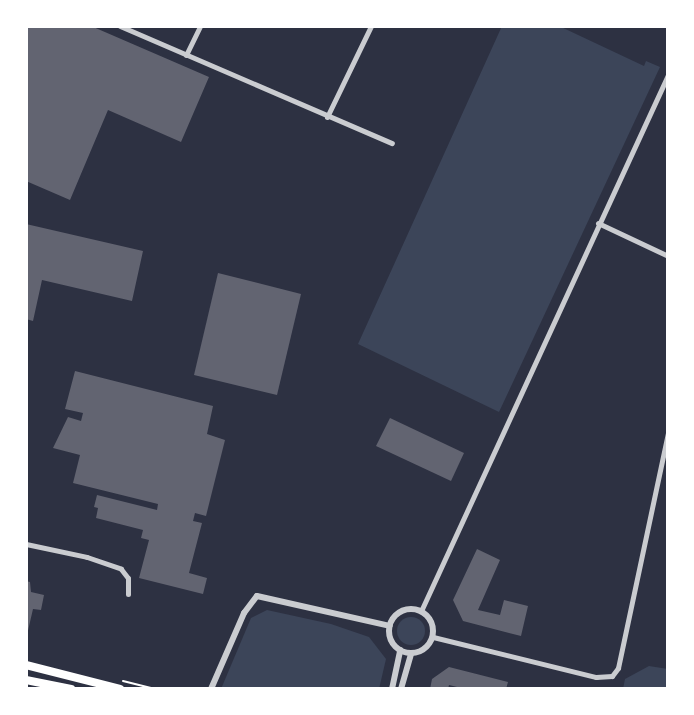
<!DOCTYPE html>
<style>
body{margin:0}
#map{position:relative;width:694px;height:715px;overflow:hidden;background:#2d3142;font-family:Lato,sans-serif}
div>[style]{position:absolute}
.green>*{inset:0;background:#3c4559}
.round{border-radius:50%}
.building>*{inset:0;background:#626471}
.path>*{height:2px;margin:-1px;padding:0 1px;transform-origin:1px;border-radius:1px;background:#fff}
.minor>*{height:5px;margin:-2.5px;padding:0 2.5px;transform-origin:2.5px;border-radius:2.5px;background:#caccd0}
.tertiary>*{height:6px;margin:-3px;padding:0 3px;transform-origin:3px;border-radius:3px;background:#caccd0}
.tertiary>.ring{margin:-3px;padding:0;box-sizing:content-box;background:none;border:6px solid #caccd0;border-radius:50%}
.secondary>*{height:8px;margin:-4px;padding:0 4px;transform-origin:4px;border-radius:4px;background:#fff}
span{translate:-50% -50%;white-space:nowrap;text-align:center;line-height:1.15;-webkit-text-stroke:5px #fff;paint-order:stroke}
.frame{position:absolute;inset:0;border:28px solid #fff;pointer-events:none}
</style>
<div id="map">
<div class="green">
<div style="clip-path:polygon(502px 26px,559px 26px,644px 66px,646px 61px,660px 67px,499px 412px,358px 344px)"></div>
<div style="clip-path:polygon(267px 610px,331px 624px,369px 637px,386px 659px,379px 689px,221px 689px,251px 618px)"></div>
<div class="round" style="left:397px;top:617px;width:28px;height:28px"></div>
<div style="clip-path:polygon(649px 666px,668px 669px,668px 689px,623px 689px,625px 679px)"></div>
</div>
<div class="building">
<div style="clip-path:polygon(26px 26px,91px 26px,209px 77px,181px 142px,108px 110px,70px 200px,26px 181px)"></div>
<div style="clip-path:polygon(26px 224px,143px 251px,132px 301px,42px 280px,33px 321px,26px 319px)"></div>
<div style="clip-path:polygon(218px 273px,301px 294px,277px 395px,194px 375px)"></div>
<div style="clip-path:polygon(75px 371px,213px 406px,207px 434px,225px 440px,206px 516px,195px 513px,193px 521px,202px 523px,189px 573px,207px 578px,203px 594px,139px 578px,149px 540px,141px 538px,143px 530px,96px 518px,98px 508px,94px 507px,97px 495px,157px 510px,158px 504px,73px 483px,80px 455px,53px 448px,68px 417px,81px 421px,83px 413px,65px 409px)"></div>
<div style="clip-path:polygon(390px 418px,464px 453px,451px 481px,376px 446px)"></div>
<div style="clip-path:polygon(477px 549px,500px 560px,478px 610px,500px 615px,504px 600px,528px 606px,521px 636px,463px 621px,453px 600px)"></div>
<div style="clip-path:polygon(26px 581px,30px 582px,31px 592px,44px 595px,41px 610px,33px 609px,27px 635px)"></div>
<div style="clip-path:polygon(449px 667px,508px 682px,506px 689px,465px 689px,449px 685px,448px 689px,430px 689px,432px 679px)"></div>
</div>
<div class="path">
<div style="left:123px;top:681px;width:33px;rotate:14deg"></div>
</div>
<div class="minor">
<div style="left:120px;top:26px;width:296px;rotate:23.3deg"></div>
<div style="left:186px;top:55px;width:32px;rotate:-64deg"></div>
<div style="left:327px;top:117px;width:101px;rotate:-64.2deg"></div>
<div style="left:598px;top:223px;width:77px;rotate:25.2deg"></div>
<div style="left:26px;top:544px;width:62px;rotate:12deg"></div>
<div style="left:87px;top:557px;width:36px;rotate:19deg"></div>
<div style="left:121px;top:569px;width:11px;rotate:52deg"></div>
<div style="left:128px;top:578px;width:16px;rotate:90deg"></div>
<div style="left:421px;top:611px;width:590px;rotate:-65.26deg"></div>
<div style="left:433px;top:637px;width:168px;rotate:13.8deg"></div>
<div style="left:596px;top:677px;width:16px;rotate:-4deg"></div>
<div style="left:612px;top:676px;width:10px;rotate:-53deg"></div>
<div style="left:618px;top:668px;width:240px;rotate:-78deg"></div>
</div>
<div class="tertiary">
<div class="ring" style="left:389px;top:609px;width:38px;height:38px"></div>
<div style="left:211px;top:689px;width:83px;rotate:-66.5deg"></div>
<div style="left:244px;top:613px;width:21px;rotate:-53deg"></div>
<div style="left:257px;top:596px;width:136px;rotate:12.7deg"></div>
<div style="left:392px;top:689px;width:40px;rotate:-78deg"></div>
<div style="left:401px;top:689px;width:36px;rotate:-74deg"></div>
</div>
<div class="secondary">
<div style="left:26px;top:665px;width:97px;rotate:14.3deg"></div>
<div style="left:26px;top:680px;width:46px;rotate:11.3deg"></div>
</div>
<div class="frame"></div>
</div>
